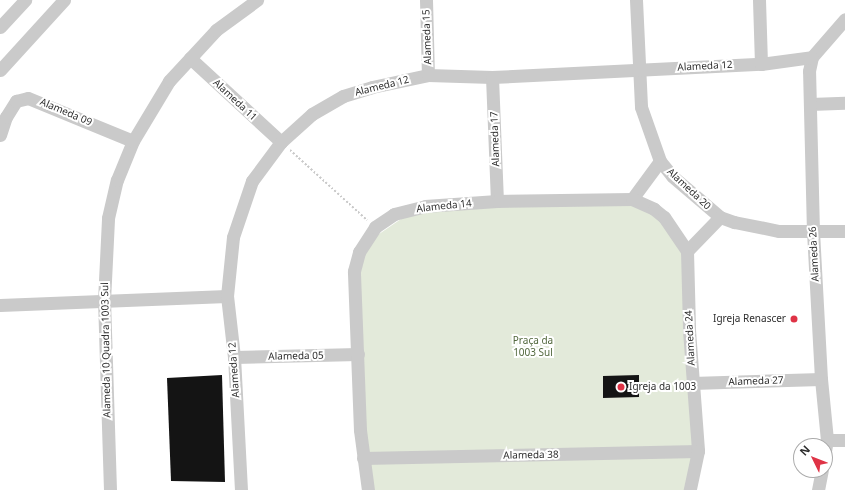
<!DOCTYPE html>
<meta charset="utf-8">
<style>
body{margin:0}
#map{position:relative;width:845px;height:490px;overflow:hidden;background:#fff;font-family:"Noto Sans",sans-serif}
div>[style]{position:absolute}
.green>*{inset:0;background:#e3eada}
.building>*{inset:0;background:#141414}
.path>*{height:2px;margin-top:-1px;transform-origin:0;background:repeating-linear-gradient(90deg,#cacaca 0 2px,transparent 0 4px)}
.minor>*{height:13px;margin:-6.5px;padding:0 6.5px;transform-origin:6.5px;border-radius:6.5px;background:#cacaca}
.dots>*{width:11px;height:11px;translate:-50% -50%;box-sizing:border-box;border:2px solid #fff;border-radius:50%}
span{translate:-50% -50%;white-space:nowrap;text-align:center;line-height:1.15;-webkit-text-stroke:4px #fff;paint-order:stroke}
.street-label{font-size:10px;color:#2d2d2d}
.poi-label{font-size:10px;color:#2d2d2d}
.right{translate:-100% -50%;text-align:right}
.left{translate:0 -50%;text-align:left}
.park-label{font-size:10px;color:#51673c}
.north{position:absolute;left:793px;top:438px;width:40px;height:40px;box-sizing:border-box;background:#fff;border:1px solid #ababab;border-radius:50%;rotate:313deg;font-size:11px;font-weight:700;line-height:16px;text-align:center;color:#2d2d2d}
.north::after{content:'';display:block;margin:auto;width:14px;height:18px;background:#df3346;clip-path:polygon(50% 0,100% 100%,50% 72%,0 100%)}
</style>
<div id="map">
<div class="green">
<div style="clip-path:polygon(634px 199px,664px 217px,687px 251px,697px 460px,684px 490px,368px 490px,355px 284px,363px 245px,423px 204px)"></div>
</div>
<div class="building">
<div style="clip-path:polygon(222px 375px,225px 482px,171px 481px,167px 378px)"></div>
<div style="clip-path:polygon(639px 375px,639px 397px,603px 398px,603px 376px)"></div>
</div>
<div class="path">
<div style="left:290px;top:150px;width:104px;rotate:42.3deg"></div>
</div>
<div class="minor">
<div style="left:426px;top:0;width:75px;rotate:88.5deg"></div>
<div style="left:636px;top:0;width:107px;rotate:87.3deg"></div>
<div style="left:641px;top:107px;width:57px;rotate:70.6deg"></div>
<div style="left:660px;top:161px;width:19px;rotate:51deg"></div>
<div style="left:672px;top:176px;width:63px;rotate:40.5deg"></div>
<div style="left:720px;top:217px;width:15px;rotate:20deg"></div>
<div style="left:734px;top:222px;width:46px;rotate:11.3deg"></div>
<div style="left:779px;top:231px;width:66px"></div>
<div style="left:759px;top:0;width:64px;rotate:88.2deg"></div>
<div style="left:0;top:27px;width:37px;rotate:-47deg"></div>
<div style="left:190px;top:58px;width:124px;rotate:42.7deg"></div>
<div style="left:0;top:70px;width:95px;rotate:-47.6deg"></div>
<div style="left:492px;top:77px;width:124px;rotate:87.7deg"></div>
<div style="left:810px;top:104px;width:35px;rotate:-2deg"></div>
<div style="left:0;top:135px;width:19px;rotate:-72deg"></div>
<div style="left:6px;top:117px;width:19px;rotate:-58deg"></div>
<div style="left:16px;top:101px;width:12px;rotate:-14deg"></div>
<div style="left:28px;top:98px;width:113px;rotate:22.3deg"></div>
<div style="left:632px;top:199px;width:47px;rotate:-53.6deg"></div>
<div style="left:687px;top:251px;width:47px;rotate:-45.9deg"></div>
<div style="left:0;top:305px;width:227px;rotate:-2.3deg"></div>
<div style="left:234px;top:357px;width:124px;rotate:-1.4deg"></div>
<div style="left:692px;top:383px;width:129px;rotate:-1.8deg"></div>
<div style="left:827px;top:440px;width:18px"></div>
<div style="left:825px;top:451px;width:11px;rotate:-80deg"></div>
<div style="left:827px;top:440px;width:61px;rotate:-95.6deg"></div>
<div style="left:821px;top:379px;width:147px;rotate:-93.1deg"></div>
<div style="left:813px;top:232px;width:161px;rotate:-91.4deg"></div>
<div style="left:809px;top:71px;width:14px;rotate:-78deg"></div>
<div style="left:812px;top:57px;width:50px;rotate:-49deg"></div>
<div style="left:363px;top:458px;width:335px;rotate:-1.2deg"></div>
<div style="left:110px;top:490px;width:189px;rotate:-91.8deg"></div>
<div style="left:104px;top:301px;width:83px;rotate:-87.2deg"></div>
<div style="left:108px;top:218px;width:39px;rotate:-77deg"></div>
<div style="left:117px;top:180px;width:42px;rotate:-67.7deg"></div>
<div style="left:133px;top:141px;width:70px;rotate:-59deg"></div>
<div style="left:169px;top:81px;width:69px;rotate:-47.3deg"></div>
<div style="left:216px;top:30px;width:51px;rotate:-36.2deg"></div>
<div style="left:241px;top:490px;width:133px;rotate:-93deg"></div>
<div style="left:234px;top:357px;width:61px;rotate:-96.5deg"></div>
<div style="left:227px;top:296px;width:59px;rotate:-84.2deg"></div>
<div style="left:233px;top:237px;width:59px;rotate:-71.3deg"></div>
<div style="left:252px;top:181px;width:49px;rotate:-53.4deg"></div>
<div style="left:281px;top:142px;width:42px;rotate:-42.1deg"></div>
<div style="left:312px;top:114px;width:36px;rotate:-30deg"></div>
<div style="left:343px;top:96px;width:30px;rotate:-17deg"></div>
<div style="left:372px;top:87px;width:57px;rotate:-12.1deg"></div>
<div style="left:428px;top:75px;width:64px;rotate:1.8deg"></div>
<div style="left:492px;top:77px;width:269px;rotate:-2.8deg"></div>
<div style="left:761px;top:64px;width:51px;rotate:-7.8deg"></div>
<div style="left:368px;top:490px;width:61px;rotate:-97.6deg"></div>
<div style="left:360px;top:430px;width:159px;rotate:-92.2deg"></div>
<div style="left:354px;top:271px;width:20px;rotate:-75deg"></div>
<div style="left:359px;top:252px;width:30px;rotate:-57deg"></div>
<div style="left:375px;top:227px;width:23px;rotate:-34deg"></div>
<div style="left:394px;top:214px;width:32px;rotate:-14deg"></div>
<div style="left:425px;top:206px;width:72px;rotate:-4deg"></div>
<div style="left:497px;top:201px;width:135px;rotate:-0.8deg"></div>
<div style="left:632px;top:199px;width:24px;rotate:24deg"></div>
<div style="left:654px;top:209px;width:13px;rotate:39deg"></div>
<div style="left:664px;top:217px;width:41px;rotate:55.9deg"></div>
<div style="left:687px;top:251px;width:79px;rotate:88.5deg"></div>
<div style="left:689px;top:330px;width:121px;rotate:85.7deg"></div>
<div style="left:698px;top:451px;width:40px;rotate:102deg"></div>
<div style="left:818px;top:490px;width:20px;rotate:-79deg"></div>
</div>
<div class="dots">
<div style="left:794px;top:319px;background:#df3346"></div>
<div style="left:621px;top:387px;background:#df3346"></div>
</div>
<div class="street-label">
<span style="left:427px;top:37px;rotate:-92deg">Alameda 15</span>
<span style="left:705px;top:66px;rotate:-3deg">Alameda 12</span>
<span style="left:382px;top:86px;rotate:-14deg">Alameda 12</span>
<span style="left:235px;top:100px;rotate:43deg">Alameda 11</span>
<span style="left:66px;top:112px;rotate:23deg">Alameda 09</span>
<span style="left:495px;top:139px;rotate:-92deg">Alameda 17</span>
<span style="left:689px;top:189px;rotate:43deg">Alameda 20</span>
<span style="left:444px;top:206px;rotate:-6deg">Alameda 14</span>
<span style="left:814px;top:254px;rotate:-93deg">Alameda 26</span>
<span style="left:690px;top:338px;rotate:-93deg">Alameda 24</span>
<span style="left:106px;top:350px;rotate:-91deg">Alameda 10 Quadra 1003 Sul</span>
<span style="left:296px;top:356px;rotate:-1deg">Alameda 05</span>
<span style="left:234px;top:370px;rotate:-94deg">Alameda 12</span>
<span style="left:756px;top:381px;rotate:-2deg">Alameda 27</span>
<span style="left:531px;top:455px;rotate:-1deg">Alameda 38</span>
</div>
<div class="poi-label">
<span class="right" style="left:786px;top:319px">Igreja Renascer</span>
<span class="left" style="left:629px;top:387px">Igreja da 1003</span>
</div>
<div class="park-label">
<span style="left:533px;top:346px">Praça da<br>1003 Sul</span>
</div>
<div class="north">N</div>
</div>
